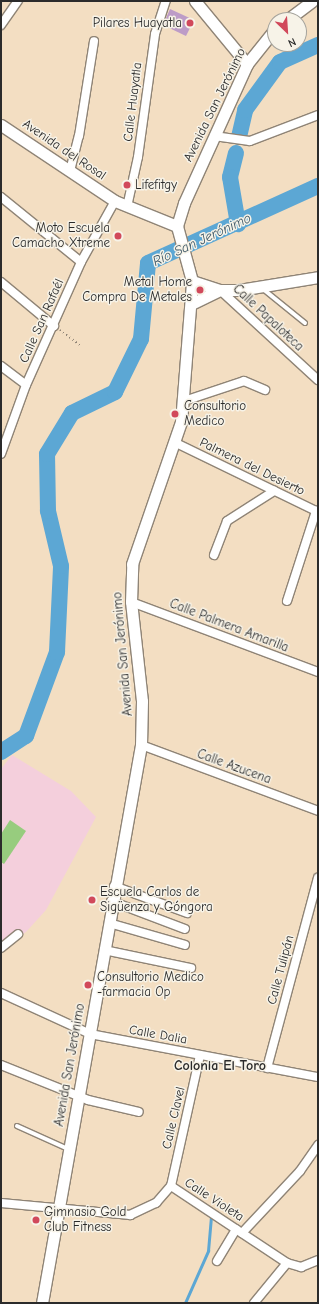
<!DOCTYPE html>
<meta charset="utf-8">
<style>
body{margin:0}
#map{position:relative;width:319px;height:1304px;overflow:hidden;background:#f3dec2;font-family:"Comic Neue",sans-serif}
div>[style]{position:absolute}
.built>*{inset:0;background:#f4cfdc}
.green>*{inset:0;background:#97cc7e}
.stream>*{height:2.5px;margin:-1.25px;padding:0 1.25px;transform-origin:1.25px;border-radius:1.25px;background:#5ca7d4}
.river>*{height:16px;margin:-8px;padding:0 8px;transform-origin:8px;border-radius:8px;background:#5ca7d4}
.building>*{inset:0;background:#bd9cc7}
.path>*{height:1.5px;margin-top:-0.75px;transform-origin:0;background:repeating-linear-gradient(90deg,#8f8476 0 1px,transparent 0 4px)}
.roads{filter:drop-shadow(1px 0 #8f8476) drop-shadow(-1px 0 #8f8476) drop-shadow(0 1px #8f8476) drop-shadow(0 -1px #8f8476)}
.lane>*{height:4px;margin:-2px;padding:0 2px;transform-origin:2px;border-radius:2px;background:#fff}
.street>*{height:8px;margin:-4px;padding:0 4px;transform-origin:4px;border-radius:4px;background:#fff}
.secondary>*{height:11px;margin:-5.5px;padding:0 5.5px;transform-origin:5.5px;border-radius:5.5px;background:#fff}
.dots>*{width:11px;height:11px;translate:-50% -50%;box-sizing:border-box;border:2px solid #f7f3e8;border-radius:50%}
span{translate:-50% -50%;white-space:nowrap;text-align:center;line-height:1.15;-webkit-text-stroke:3px #f7f3e8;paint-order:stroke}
.poi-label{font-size:13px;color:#2b2b2b}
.right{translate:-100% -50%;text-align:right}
.left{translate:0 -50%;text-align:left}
.street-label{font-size:13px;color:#2b2b2b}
.water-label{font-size:14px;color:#3c5666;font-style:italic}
.neighbourhood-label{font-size:14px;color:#2b2b2b;font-weight:700}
.frame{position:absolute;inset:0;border:2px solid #2b2b2b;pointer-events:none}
.north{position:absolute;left:267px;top:12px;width:40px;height:40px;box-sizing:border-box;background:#f7f3e8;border:1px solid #a5a39c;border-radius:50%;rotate:155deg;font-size:11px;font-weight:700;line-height:16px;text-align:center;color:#2b2b2b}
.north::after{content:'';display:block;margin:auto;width:14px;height:18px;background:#d1495b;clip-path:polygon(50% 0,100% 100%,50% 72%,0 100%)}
</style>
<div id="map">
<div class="built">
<div style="clip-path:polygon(12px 755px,71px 791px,96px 817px,46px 910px,26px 932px,1px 949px,1px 769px)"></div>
</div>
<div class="green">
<div style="clip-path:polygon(10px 820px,26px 831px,4px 864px,1px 862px,1px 834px)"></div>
</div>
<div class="stream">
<div style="left:185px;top:1303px;width:57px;rotate:-66.1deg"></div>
<div style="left:208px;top:1251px;width:33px;rotate:-85deg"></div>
</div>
<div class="river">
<div style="left:239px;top:137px;width:28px;rotate:-77deg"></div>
<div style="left:245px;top:110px;width:59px;rotate:-53.9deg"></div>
<div style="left:280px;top:62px;width:42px;rotate:-24.1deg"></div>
<div style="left:236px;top:153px;width:25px;rotate:104deg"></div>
<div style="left:230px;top:177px;width:48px;rotate:80.3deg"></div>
<div style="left:1px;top:752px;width:30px;rotate:-33deg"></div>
<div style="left:26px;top:736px;width:90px;rotate:-69.7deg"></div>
<div style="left:57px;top:652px;width:86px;rotate:-87.3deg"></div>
<div style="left:61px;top:566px;width:57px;rotate:-103.3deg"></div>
<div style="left:48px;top:511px;width:57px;rotate:-91deg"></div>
<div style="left:47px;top:454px;width:48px;rotate:-58.6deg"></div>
<div style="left:72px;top:413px;width:48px;rotate:-26deg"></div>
<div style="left:115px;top:392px;width:59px;rotate:-63.9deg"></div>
<div style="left:141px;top:339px;width:76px;rotate:-84.7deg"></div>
<div style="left:148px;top:263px;width:187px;rotate:-24.4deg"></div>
</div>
<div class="building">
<div style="clip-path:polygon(170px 9px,194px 20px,186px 36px,163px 25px)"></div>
</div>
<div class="path">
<div style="left:60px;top:330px;width:26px;rotate:37deg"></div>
</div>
<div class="roads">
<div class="lane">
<div style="left:263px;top:289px;width:54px;rotate:39deg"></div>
<div style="left:17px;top:1126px;width:56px;rotate:24.3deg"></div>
</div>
<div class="street">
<div style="left:1px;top:25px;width:29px;rotate:-55deg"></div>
<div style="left:214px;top:136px;width:36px;rotate:8deg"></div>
<div style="left:250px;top:141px;width:73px;rotate:-20.9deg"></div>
<div style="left:70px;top:171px;width:36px;rotate:-76deg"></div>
<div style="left:79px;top:136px;width:96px;rotate:-81deg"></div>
<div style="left:1px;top:197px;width:103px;rotate:39.1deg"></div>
<div style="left:127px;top:207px;width:51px;rotate:-77.6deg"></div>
<div style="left:138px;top:157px;width:124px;rotate:-82.1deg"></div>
<div style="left:155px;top:34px;width:35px;rotate:-72deg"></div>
<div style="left:1px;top:282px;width:69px;rotate:39.7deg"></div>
<div style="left:220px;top:290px;width:133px;rotate:42.6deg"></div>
<div style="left:1px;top:366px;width:31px;rotate:37deg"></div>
<div style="left:184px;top:401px;width:63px;rotate:-18.4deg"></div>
<div style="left:244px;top:381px;width:23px;rotate:23deg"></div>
<div style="left:176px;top:443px;width:158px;rotate:25.9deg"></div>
<div style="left:1px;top:454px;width:73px;rotate:-70.1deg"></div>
<div style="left:26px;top:385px;width:135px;rotate:-65.9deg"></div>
<div style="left:81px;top:262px;width:70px;rotate:-60.9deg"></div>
<div style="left:214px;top:555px;width:36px;rotate:-69deg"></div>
<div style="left:227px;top:521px;width:56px;rotate:-32.6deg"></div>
<div style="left:287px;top:601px;width:95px;rotate:-72.1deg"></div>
<div style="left:131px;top:602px;width:200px;rotate:20.5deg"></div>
<div style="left:141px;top:745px;width:189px;rotate:20.4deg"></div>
<div style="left:114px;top:886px;width:78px;rotate:20.3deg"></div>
<div style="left:111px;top:901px;width:79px;rotate:20.7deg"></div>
<div style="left:109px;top:923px;width:79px;rotate:16.1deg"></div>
<div style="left:1px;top:948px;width:22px;rotate:-39deg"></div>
<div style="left:104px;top:950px;width:89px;rotate:11.7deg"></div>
<div style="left:1px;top:993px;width:98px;rotate:24.7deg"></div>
<div style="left:90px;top:1034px;width:232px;rotate:10.7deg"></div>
<div style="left:1px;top:1065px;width:94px;rotate:21.9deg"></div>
<div style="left:88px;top:1100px;width:52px;rotate:13.2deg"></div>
<div style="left:267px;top:1068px;width:197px;rotate:-75deg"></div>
<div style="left:171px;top:1186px;width:139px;rotate:33.6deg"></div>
<div style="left:287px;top:1263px;width:15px;rotate:16deg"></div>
<div style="left:301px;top:1267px;width:18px;rotate:-22deg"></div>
<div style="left:1px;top:1203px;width:130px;rotate:5.3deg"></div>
<div style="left:130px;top:1215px;width:29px;rotate:-25deg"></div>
<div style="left:156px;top:1203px;width:23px;rotate:-49deg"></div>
<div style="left:171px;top:1186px;width:134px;rotate:-77.5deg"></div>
<div style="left:242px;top:1233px;width:85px;rotate:-46.9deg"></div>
<div style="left:300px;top:1171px;width:32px;rotate:-55deg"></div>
<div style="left:217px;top:1261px;width:37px;rotate:-59deg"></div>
<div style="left:254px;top:1303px;width:52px;rotate:-50.5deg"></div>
</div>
<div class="secondary">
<div style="left:195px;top:1px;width:82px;rotate:50.5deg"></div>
<div style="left:287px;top:20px;width:31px;rotate:-37deg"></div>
<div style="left:1px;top:125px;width:137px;rotate:33.7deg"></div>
<div style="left:115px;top:201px;width:67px;rotate:22deg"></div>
<div style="left:192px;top:281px;width:29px;rotate:18deg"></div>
<div style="left:220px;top:290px;width:19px"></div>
<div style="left:239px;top:290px;width:80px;rotate:-9.3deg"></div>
<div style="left:191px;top:304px;width:32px;rotate:-26deg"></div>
<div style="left:42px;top:1303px;width:567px;rotate:-79.94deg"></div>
<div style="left:141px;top:745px;width:44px;rotate:-88.7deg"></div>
<div style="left:142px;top:701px;width:100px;rotate:-96.3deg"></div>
<div style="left:131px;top:602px;width:38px;rotate:-88deg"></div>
<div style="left:132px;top:564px;width:150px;rotate:-71deg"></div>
<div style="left:181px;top:422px;width:141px;rotate:-85.5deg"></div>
<div style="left:192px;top:281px;width:57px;rotate:-105.3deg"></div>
<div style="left:177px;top:226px;width:24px;rotate:-73deg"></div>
<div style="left:184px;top:203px;width:153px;rotate:-65.6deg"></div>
<div style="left:247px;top:64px;width:45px;rotate:-51.3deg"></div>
</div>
</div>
<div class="dots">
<div style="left:190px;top:23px;background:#d1495b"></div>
<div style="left:127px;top:185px;background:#d1495b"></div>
<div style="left:118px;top:236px;background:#d1495b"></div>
<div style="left:200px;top:290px;background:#d1495b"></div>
<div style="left:175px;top:414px;background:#d1495b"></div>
<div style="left:92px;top:900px;background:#d1495b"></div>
<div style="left:88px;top:985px;background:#d1495b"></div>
<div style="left:36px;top:1220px;background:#d1495b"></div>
</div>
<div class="poi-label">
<span class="right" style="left:182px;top:23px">Pilares Huayatla</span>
<span class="left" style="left:135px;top:185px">Lifefitgy</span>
<span class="right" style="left:110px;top:236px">Moto Escuela<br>Camacho Xtreme</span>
<span class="right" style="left:192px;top:290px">Metal Home<br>Compra De Metales</span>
<span class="left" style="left:184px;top:414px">Consultorio<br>Medico</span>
<span class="left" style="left:100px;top:900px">Escuela Carlos de<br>Sigüenza y Góngora</span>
<span class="left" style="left:97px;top:985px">Consultorio Medico<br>-farmacia Op</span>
<span class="left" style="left:44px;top:1220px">Gimnasio Gold<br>Club Fitness</span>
</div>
<div class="street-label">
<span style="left:133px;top:102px;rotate:-83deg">Calle Huayatla</span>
<span style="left:215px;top:105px;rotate:-64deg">Avenida San Jerónimo</span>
<span style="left:64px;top:150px;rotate:34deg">Avenida del Rosal</span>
<span style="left:268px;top:318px;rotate:43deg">Calle Papaloteca</span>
<span style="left:42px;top:321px;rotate:-66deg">Calle San Rafaél</span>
<span style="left:252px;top:467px;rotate:26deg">Palmera del Desierto</span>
<span style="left:229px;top:626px;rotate:21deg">Calle Palmera Amarilla</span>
<span style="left:123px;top:654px;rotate:-95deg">Avenida San Jerónimo</span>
<span style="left:234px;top:767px;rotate:20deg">Calle Azucena</span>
<span style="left:281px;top:970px;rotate:-75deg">Calle Tulipán</span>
<span style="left:158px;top:1035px;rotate:10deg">Calle Dalia</span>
<span style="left:70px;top:1065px;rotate:-80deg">Avenida San Jerónimo</span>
<span style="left:174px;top:1118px;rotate:-77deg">Calle Clavel</span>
<span style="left:214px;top:1200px;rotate:33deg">Calle Violeta</span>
</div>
<div class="water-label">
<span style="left:202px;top:240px;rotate:-25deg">Río San Jerónimo</span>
</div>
<div class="neighbourhood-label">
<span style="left:220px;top:1066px">Colonia El Toro</span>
</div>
<div class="frame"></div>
<div class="north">N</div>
</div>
